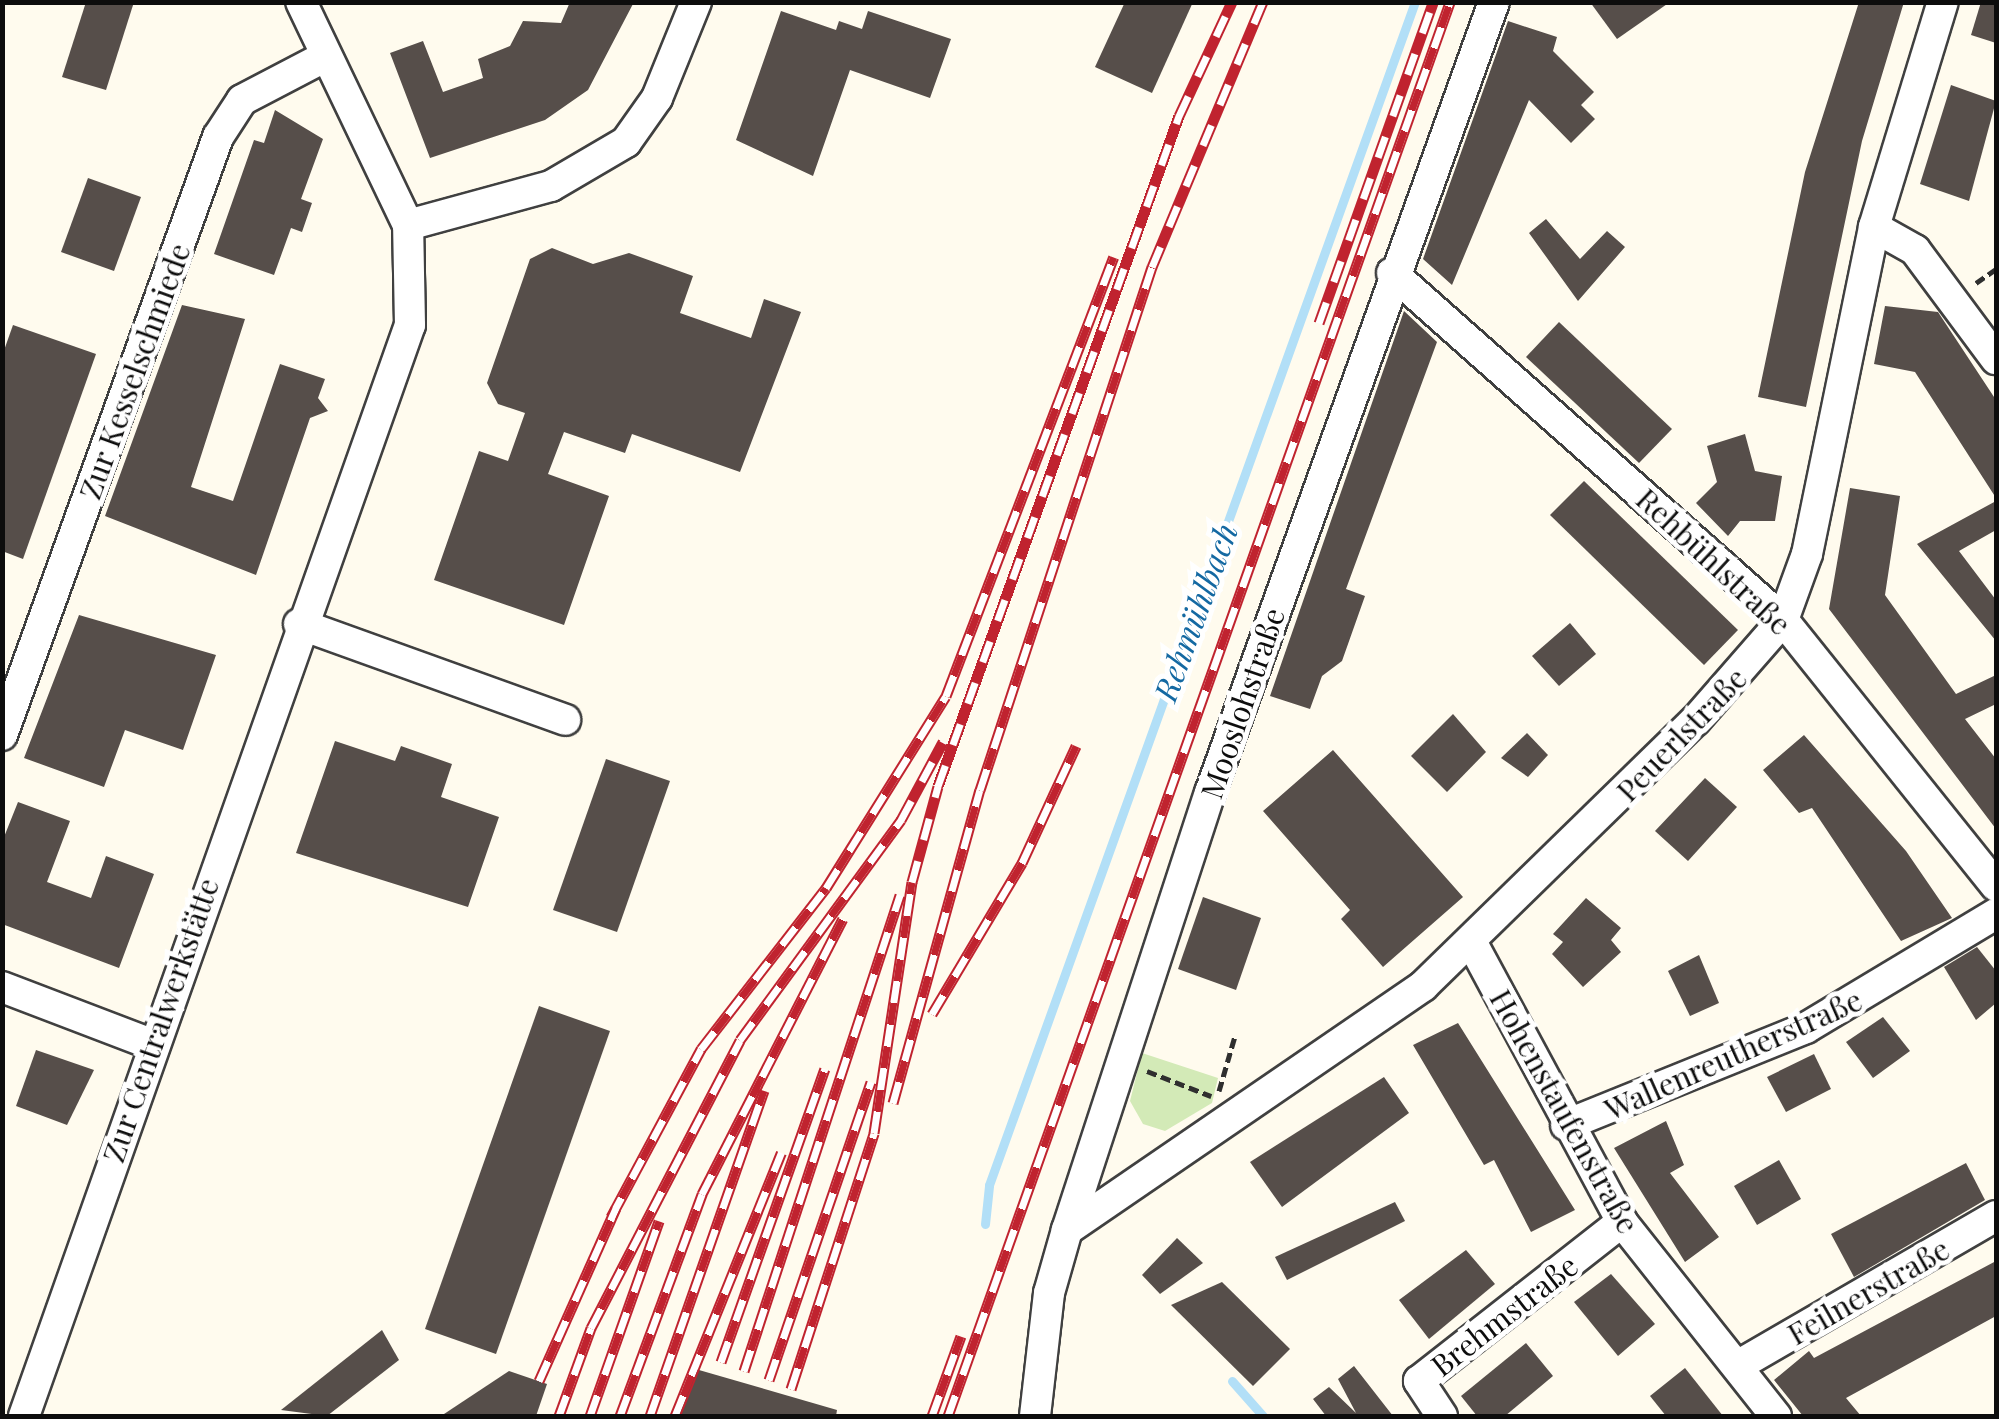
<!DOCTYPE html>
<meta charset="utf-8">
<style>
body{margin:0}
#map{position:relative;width:1999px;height:1419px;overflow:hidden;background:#fffbee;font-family:"Playfair Display",serif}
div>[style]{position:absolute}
.green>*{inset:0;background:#d3eab7}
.stream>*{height:9px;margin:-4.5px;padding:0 4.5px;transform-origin:4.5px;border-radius:4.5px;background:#b2dff7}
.building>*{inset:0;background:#564e4a}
.path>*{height:5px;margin-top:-2.5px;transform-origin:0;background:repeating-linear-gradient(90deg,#2f2f2f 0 10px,transparent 0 15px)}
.roads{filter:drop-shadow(2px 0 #404040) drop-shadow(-2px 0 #404040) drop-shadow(0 2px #404040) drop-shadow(0 -2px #404040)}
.minor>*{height:30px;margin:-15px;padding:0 15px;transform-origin:15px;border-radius:15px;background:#fff}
.rail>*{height:11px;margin-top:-5.5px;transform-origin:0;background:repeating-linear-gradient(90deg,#fff 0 22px,#c0232f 0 44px);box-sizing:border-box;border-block:2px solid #c0232f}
span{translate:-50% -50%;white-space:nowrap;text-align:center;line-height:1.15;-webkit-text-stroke:10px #fff;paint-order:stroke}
.street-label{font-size:30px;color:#0d0d0d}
.water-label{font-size:32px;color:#1469a2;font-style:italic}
.frame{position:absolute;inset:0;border:5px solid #0d0d0d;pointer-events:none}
</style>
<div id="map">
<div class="green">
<div style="clip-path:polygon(1142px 1053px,1218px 1078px,1212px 1103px,1165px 1131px,1143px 1124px,1130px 1101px)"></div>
</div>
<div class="stream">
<div style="left:985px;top:1224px;width:39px;rotate:-84deg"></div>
<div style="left:989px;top:1185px;width:1257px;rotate:-70.2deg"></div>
<div style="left:1232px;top:1381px;width:47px;rotate:48.5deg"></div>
</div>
<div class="building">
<div style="clip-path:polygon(86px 2px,134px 2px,106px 90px,62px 77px)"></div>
<div style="clip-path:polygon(570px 2px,634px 2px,588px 90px,545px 120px,430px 158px,390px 53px,423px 41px,443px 92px,483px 78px,478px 59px,510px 46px,523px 21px,561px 23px)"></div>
<div style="clip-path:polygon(1125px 2px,1193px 2px,1152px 93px,1095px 67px)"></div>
<div style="clip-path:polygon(1590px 2px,1670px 2px,1617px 39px)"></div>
<div style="clip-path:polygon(1859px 2px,1904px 2px,1862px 141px,1806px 407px,1758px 397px,1805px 172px)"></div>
<div style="clip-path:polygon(1981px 2px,1996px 2px,1996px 43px,1971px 35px)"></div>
<div style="clip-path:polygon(781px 11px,836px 30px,839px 21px,862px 29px,868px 11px,951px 39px,930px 98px,850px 70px,813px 176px,736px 140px)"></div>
<div style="clip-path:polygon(1508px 21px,1557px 37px,1553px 51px,1594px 92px,1581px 105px,1595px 119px,1571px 143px,1529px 100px,1452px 285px,1423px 259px)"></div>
<div style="clip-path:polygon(1951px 85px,1996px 101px,1969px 201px,1920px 184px)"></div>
<div style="clip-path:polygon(275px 110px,323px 139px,301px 199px,312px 203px,302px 232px,291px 228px,274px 275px,214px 254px,254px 140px,264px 143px)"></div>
<div style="clip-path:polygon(88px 178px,141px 197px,114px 271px,61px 252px)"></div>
<div style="clip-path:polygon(1546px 219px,1580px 259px,1607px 231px,1625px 247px,1578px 301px,1529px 233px)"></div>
<div style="clip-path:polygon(552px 248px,593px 264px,629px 253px,693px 276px,680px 313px,751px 338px,764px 299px,801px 312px,740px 472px,632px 434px,625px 453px,564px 432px,548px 474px,609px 496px,564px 625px,434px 580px,479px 451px,508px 461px,525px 413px,498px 404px,487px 383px,530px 259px)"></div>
<div style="clip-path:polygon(182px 305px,245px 319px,191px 487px,233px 501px,280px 364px,325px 379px,318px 398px,328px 411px,310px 418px,256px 575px,105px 516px)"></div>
<div style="clip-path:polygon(1885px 306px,1938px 312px,1996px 400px,1996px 498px,1915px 372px,1874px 364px)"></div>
<div style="clip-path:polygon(1404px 311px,1437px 342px,1346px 589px,1365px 596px,1342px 661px,1322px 676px,1310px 709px,1270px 696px)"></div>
<div style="clip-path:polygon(1559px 322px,1672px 429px,1639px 463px,1526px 357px)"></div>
<div style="clip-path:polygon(13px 325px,96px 354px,23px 559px,2px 551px,2px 356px)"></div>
<div style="clip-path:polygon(1745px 434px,1755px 471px,1782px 476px,1775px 521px,1740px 521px,1728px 536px,1696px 503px,1717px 482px,1707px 446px)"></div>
<div style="clip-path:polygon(1584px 481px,1738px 630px,1704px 665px,1550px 515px)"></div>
<div style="clip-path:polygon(1850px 488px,1900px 496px,1885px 595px,1956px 694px,1996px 675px,1996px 704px,1965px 719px,1996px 759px,1996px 829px,1829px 609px)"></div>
<div style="clip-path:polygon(1996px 501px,1996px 530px,1959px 551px,1996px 600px,1996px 641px,1917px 544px)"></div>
<div style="clip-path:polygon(79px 615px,216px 655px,183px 750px,125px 730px,104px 787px,24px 758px)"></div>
<div style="clip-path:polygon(1570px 623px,1596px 654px,1559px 686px,1532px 656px)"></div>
<div style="clip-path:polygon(1453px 714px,1486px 752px,1447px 792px,1411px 756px)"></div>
<div style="clip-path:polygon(1527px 733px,1548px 755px,1528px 777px,1501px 758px)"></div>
<div style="clip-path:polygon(1804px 735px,1906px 851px,1952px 918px,1901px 941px,1812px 808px,1799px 813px,1763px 770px)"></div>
<div style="clip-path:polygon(335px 741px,395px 761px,401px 746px,452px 764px,441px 797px,499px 817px,468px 907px,296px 853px)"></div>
<div style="clip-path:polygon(1333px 750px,1463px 897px,1383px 967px,1341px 919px,1350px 910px,1263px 811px)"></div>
<div style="clip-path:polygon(606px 759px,670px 781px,617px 932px,553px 910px)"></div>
<div style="clip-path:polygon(1705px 778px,1737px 807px,1688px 861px,1655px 831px)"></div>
<div style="clip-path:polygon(18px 802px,70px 821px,47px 882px,91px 898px,106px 856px,154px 874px,119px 968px,2px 924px,2px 842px)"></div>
<div style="clip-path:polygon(1203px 897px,1261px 918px,1236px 990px,1178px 969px)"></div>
<div style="clip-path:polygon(1586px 898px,1621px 928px,1611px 940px,1621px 952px,1583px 987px,1552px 954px,1563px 942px,1553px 934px)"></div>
<div style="clip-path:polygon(1977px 947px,1996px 971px,1996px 1003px,1976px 1020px,1944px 967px)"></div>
<div style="clip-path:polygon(1699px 955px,1719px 1003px,1690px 1016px,1668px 971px)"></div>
<div style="clip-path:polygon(539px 1006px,610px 1031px,496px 1354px,425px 1329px)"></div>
<div style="clip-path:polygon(1883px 1017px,1910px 1051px,1873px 1078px,1846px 1042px)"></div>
<div style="clip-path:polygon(1458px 1023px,1575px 1210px,1531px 1232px,1494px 1160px,1484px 1165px,1413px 1045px)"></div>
<div style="clip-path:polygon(36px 1050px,94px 1070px,67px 1125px,16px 1106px)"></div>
<div style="clip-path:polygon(1814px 1054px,1831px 1089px,1786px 1112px,1767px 1077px)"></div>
<div style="clip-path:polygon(1384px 1077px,1409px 1113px,1282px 1207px,1250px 1162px)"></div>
<div style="clip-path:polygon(1666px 1121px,1684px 1165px,1670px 1173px,1719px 1237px,1685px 1262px,1614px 1148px)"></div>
<div style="clip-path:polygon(1779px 1160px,1801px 1199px,1757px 1225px,1734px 1186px)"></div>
<div style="clip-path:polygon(1966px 1163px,1985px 1200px,1854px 1277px,1831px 1234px)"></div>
<div style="clip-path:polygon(1395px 1202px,1405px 1221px,1287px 1280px,1275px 1257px)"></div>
<div style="clip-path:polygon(1177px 1238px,1203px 1263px,1160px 1294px,1142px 1275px)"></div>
<div style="clip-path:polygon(1466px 1250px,1495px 1284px,1429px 1339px,1399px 1300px)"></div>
<div style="clip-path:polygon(1996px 1261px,1996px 1316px,1846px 1398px,1861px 1416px,1803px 1416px,1774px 1380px,1809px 1351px,1814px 1358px)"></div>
<div style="clip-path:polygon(1611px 1274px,1655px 1324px,1618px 1356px,1574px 1302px)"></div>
<div style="clip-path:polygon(1222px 1282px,1290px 1349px,1253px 1386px,1171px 1305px)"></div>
<div style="clip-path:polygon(382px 1330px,399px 1360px,327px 1416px,281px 1410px)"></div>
<div style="clip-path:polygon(1526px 1343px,1553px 1376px,1505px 1416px,1477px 1416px,1461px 1396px)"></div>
<div style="clip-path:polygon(1354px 1366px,1393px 1416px,1326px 1416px,1313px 1399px,1329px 1387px,1356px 1413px,1338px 1379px)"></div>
<div style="clip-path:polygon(692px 1368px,837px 1410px,836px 1416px,675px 1416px)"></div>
<div style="clip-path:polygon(1685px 1368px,1723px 1416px,1666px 1416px,1650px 1396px)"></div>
<div style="clip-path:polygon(509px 1371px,547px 1384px,536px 1416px,441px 1416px)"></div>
</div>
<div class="path">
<div style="left:1976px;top:283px;width:24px;rotate:-35deg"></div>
<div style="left:1147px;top:1071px;width:69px;rotate:21.3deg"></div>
<div style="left:1219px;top:1091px;width:57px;rotate:-73.8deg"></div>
</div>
<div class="roads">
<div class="minor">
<div style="left:408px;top:225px;width:148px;rotate:-15.3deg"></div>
<div style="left:551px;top:186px;width:87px;rotate:-30.4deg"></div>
<div style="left:626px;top:142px;width:54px;rotate:-54.8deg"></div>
<div style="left:657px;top:98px;width:104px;rotate:-67.9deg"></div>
<div style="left:1874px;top:227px;width:47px;rotate:29.3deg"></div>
<div style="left:1915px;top:250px;width:136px;rotate:53.4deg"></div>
<div style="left:1392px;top:273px;width:523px;rotate:41.59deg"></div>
<div style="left:1783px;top:620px;width:341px;rotate:51.3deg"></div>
<div style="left:299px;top:624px;width:283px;rotate:19.8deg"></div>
<div style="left:2px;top:735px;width:636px;rotate:-70.14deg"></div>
<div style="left:218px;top:137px;width:44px;rotate:-57deg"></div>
<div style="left:242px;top:100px;width:95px;rotate:-27.6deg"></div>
<div style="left:1472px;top:943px;width:317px;rotate:61.7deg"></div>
<div style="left:1622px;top:1222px;width:248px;rotate:51.6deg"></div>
<div style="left:2px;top:987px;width:157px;rotate:20.9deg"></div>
<div style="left:1566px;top:1125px;width:259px;rotate:-22deg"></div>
<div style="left:1806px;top:1028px;width:222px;rotate:-31deg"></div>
<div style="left:1067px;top:1230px;width:432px;rotate:-34.4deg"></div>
<div style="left:1423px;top:986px;width:380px;rotate:-44.3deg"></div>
<div style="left:1695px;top:721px;width:134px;rotate:-48.9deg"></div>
<div style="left:1783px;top:620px;width:70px;rotate:-70deg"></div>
<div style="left:1807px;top:554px;width:334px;rotate:-78.4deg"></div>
<div style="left:1874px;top:227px;width:235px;rotate:-73deg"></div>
<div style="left:1739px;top:1365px;width:297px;rotate:-30.1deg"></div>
<div style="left:24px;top:1416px;width:1157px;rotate:-70.52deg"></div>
<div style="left:410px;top:325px;width:100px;rotate:-91.1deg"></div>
<div style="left:408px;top:225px;width:247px;rotate:-115.6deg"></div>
<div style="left:1035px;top:1416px;width:124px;rotate:-83.5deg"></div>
<div style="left:1049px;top:1293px;width:66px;rotate:-74.1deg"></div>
<div style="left:1067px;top:1230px;width:460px;rotate:-71.9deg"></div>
<div style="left:1210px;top:793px;width:840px;rotate:-70.25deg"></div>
<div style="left:1442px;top:1416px;width:42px;rotate:-123.3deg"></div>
<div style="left:1419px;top:1381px;width:258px;rotate:-38.1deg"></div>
</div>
</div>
<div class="rail">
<div style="left:1319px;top:323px;width:341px;rotate:-70.4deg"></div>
<div style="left:932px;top:1014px;width:176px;rotate:-59.2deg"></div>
<div style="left:1022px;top:863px;width:129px;rotate:-65.2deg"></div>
<div style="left:893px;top:1103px;width:325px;rotate:-74.5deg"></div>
<div style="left:980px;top:790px;width:551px;rotate:-71.8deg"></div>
<div style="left:1152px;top:267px;width:287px;rotate:-67.3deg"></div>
<div style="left:611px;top:1217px;width:191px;rotate:-61.8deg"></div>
<div style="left:701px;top:1049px;width:204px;rotate:-52.2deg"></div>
<div style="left:826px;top:888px;width:226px;rotate:-58deg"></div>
<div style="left:946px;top:696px;width:470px;rotate:-69.1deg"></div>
<div style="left:721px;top:1362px;width:311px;rotate:-70.5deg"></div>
<div style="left:744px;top:1371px;width:501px;rotate:-71.85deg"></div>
<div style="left:769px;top:1380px;width:315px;rotate:-71.1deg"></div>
<div style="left:539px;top:1381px;width:189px;rotate:-66deg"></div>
<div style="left:791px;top:1389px;width:269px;rotate:-72deg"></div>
<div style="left:874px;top:1133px;width:254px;rotate:-81.4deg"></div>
<div style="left:912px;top:882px;width:99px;rotate:-74.8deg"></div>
<div style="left:938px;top:786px;width:712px;rotate:-70.22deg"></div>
<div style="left:1179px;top:116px;width:126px;rotate:-65.1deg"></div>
<div style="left:559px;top:1416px;width:94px;rotate:-70deg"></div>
<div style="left:591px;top:1328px;width:324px;rotate:-62.6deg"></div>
<div style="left:740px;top:1040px;width:273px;rotate:-53.8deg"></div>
<div style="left:901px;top:820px;width:89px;rotate:-61.7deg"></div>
<div style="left:590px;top:1416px;width:207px;rotate:-70.5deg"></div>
<div style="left:620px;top:1416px;width:237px;rotate:-69.7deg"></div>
<div style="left:702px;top:1194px;width:309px;rotate:-62.9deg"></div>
<div style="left:650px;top:1416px;width:345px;rotate:-70.7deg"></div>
<div style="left:675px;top:1416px;width:284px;rotate:-68deg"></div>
<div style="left:932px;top:1416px;width:85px;rotate:-70.1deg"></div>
<div style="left:948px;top:1416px;width:1500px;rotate:-70.45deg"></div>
</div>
<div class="street-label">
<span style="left:134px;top:371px;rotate:-70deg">Zur Kesselschmiede</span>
<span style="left:1714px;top:561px;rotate:43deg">Rehbühlstraße</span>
<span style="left:1242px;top:703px;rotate:-71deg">Mooslohstraße</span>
<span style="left:1681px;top:734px;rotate:-46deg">Peuerlstraße</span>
<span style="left:160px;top:1020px;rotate:-71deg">Zur Centralwerkstätte</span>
<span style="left:1733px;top:1054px;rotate:-24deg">Wallenreutherstraße</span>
<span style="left:1565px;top:1111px;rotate:61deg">Hohenstaufenstraße</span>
<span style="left:1868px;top:1291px;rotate:-30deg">Feilnerstraße</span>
<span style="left:1504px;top:1315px;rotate:-38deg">Brehmstraße</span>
</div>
<div class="water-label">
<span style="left:1195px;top:612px;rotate:-70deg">Rehmühlbach</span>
</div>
<div class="frame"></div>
</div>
